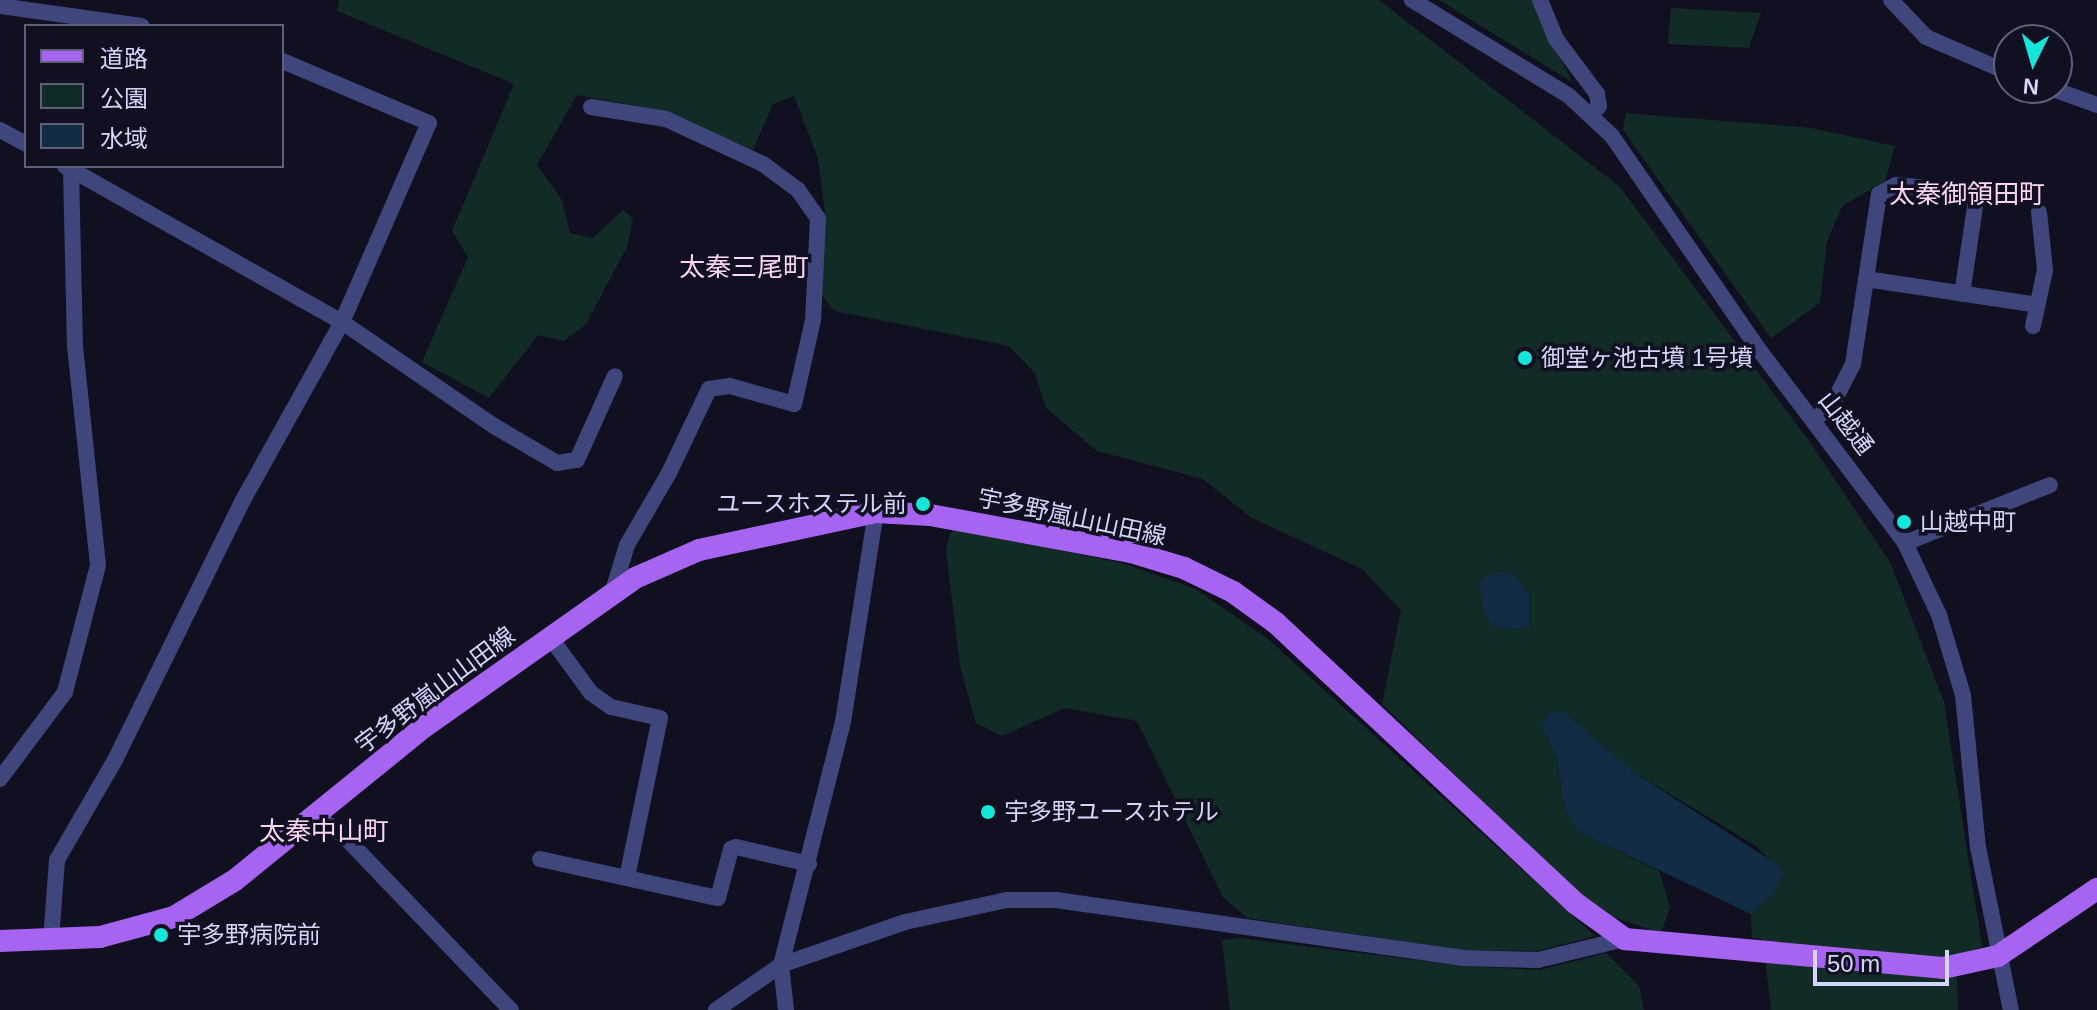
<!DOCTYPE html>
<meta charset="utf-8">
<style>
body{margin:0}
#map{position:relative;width:2097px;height:1010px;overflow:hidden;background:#101021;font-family:Arial,"Noto Sans JP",sans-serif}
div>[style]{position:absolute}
.green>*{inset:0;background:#132b26}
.water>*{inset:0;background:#122d43}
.minor>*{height:16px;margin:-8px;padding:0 8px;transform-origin:8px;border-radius:8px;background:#3f467c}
.tertiary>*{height:16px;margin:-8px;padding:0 8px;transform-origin:8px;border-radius:8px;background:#3f467c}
.primary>*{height:22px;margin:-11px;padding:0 11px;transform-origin:11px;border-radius:11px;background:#a664f1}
.dots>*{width:22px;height:22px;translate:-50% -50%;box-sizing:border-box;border:4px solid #101021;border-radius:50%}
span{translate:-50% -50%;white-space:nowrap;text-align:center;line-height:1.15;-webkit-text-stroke:7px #101021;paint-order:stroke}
.poi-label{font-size:24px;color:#d4d5fb}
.left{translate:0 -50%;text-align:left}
.right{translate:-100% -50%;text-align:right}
.street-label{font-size:24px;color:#d4d5fb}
.neighbourhood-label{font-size:26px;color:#fbd5f4}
.legend{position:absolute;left:24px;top:24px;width:260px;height:144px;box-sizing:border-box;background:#101021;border:2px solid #5e5f78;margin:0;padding:10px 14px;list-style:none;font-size:24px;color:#d4d5fb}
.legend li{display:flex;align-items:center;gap:16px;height:40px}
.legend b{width:40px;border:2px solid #5e5f78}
.north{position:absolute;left:1993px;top:24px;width:80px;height:80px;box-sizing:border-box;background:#101021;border:2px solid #5e5f78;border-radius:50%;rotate:185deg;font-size:22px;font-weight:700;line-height:32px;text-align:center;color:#d4d5fb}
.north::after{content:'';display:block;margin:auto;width:28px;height:36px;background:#14e6da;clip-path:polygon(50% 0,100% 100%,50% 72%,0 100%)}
.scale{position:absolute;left:1813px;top:950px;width:136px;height:36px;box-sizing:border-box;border:4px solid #d4d5fb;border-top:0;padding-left:10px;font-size:24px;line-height:28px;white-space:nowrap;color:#d4d5fb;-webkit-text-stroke:6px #101021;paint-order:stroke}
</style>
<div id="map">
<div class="green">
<div style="clip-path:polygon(339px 0,1379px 0,1620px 187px,1809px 441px,1891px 564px,1944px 702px,1982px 947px,1956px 955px,1958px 1010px,1771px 1010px,1763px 939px,1752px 938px,1751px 914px,1773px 894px,1784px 874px,1756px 846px,1635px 773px,1564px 712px,1541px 726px,1556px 756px,1565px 810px,1579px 832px,1659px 871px,1670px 907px,1661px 933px,1595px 911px,1382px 704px,1401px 610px,1362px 569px,1252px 518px,1203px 479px,1097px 451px,1046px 408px,1034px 372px,1009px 346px,834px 311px,820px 293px,825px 213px,818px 158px,794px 96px,773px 104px,753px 150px,654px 109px,577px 95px,537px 165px,562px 200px,570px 233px,593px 238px,623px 210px,633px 218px,627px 247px,586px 324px,564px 341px,538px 335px,489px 398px,422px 362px,468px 257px,452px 231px,514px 84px,337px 11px)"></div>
<div style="clip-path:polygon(1439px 0,1532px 0,1572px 82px)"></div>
<div style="clip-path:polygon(1671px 8px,1761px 13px,1749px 48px,1668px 44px)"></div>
<div style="clip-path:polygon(1626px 113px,1811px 128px,1895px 146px,1885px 181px,1842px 206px,1827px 242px,1820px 303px,1771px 338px,1623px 130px)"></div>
<div style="clip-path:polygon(958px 528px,1125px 564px,1196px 589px,1268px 639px,1595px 936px,1537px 951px,1461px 950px,1247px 918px,1223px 897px,1137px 721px,1065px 708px,1002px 736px,976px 723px,960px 666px,946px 550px,950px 533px)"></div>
<div style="clip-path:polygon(1240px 938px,1463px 966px,1540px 970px,1606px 953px,1639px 986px,1644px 1010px,1230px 1010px,1222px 940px)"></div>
</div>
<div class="water">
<div style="clip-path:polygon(1510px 572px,1529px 593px,1529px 629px,1494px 628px,1485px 615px,1479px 583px,1491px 573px)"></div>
<div style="clip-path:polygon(1550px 711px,1564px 712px,1635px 773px,1778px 865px,1784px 874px,1773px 894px,1751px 914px,1579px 832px,1565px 810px,1556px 756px,1541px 726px)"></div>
</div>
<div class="minor">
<div style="left:1540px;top:0;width:42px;rotate:67.7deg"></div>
<div style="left:1556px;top:39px;width:69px;rotate:53.3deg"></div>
<div style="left:1597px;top:94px;width:12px;rotate:81deg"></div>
<div style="left:1599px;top:106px;width:12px;rotate:132deg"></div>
<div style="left:1891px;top:0;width:51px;rotate:46.6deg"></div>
<div style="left:1926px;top:37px;width:90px;rotate:23.4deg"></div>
<div style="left:0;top:6px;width:143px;rotate:8deg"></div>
<div style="left:2050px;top:88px;width:50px;rotate:19.9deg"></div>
<div style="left:591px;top:107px;width:76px;rotate:9.1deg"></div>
<div style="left:666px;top:119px;width:107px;rotate:24.9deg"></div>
<div style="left:763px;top:164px;width:44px;rotate:36.6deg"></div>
<div style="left:798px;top:190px;width:35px;rotate:55deg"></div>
<div style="left:818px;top:219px;width:101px;rotate:92.8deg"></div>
<div style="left:813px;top:320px;width:86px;rotate:102.7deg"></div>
<div style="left:794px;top:404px;width:66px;rotate:-164.3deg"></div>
<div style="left:730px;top:386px;width:21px;rotate:172deg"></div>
<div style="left:709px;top:389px;width:93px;rotate:115.5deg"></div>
<div style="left:669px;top:473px;width:83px;rotate:120.3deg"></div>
<div style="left:627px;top:545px;width:48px;rotate:106.9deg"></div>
<div style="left:0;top:130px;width:30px;rotate:28deg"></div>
<div style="left:65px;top:166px;width:318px;rotate:29.4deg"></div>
<div style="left:342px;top:322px;width:184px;rotate:34.4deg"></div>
<div style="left:494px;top:426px;width:73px;rotate:30.4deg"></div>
<div style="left:557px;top:463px;width:20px;rotate:-9deg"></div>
<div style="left:577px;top:460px;width:92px;rotate:-65.7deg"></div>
<div style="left:1866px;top:279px;width:173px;rotate:8.6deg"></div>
<div style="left:2033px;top:326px;width:57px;rotate:-77.9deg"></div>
<div style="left:2045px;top:270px;width:58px;rotate:-95.9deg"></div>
<div style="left:1813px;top:420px;width:22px;rotate:-36deg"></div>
<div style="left:1831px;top:407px;width:48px;rotate:-62.9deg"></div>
<div style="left:1853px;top:364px;width:172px;rotate:-81.3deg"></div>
<div style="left:1879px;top:194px;width:19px;rotate:-28deg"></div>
<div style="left:1896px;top:185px;width:81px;rotate:5.6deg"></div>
<div style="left:1977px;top:193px;width:102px;rotate:98.4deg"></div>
<div style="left:1905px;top:543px;width:156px;rotate:-21.8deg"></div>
<div style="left:550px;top:637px;width:69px;rotate:53.8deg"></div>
<div style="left:591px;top:693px;width:24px;rotate:35deg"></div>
<div style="left:611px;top:707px;width:50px;rotate:12.7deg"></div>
<div style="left:660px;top:718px;width:163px;rotate:101.7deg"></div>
<div style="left:0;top:779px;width:109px;rotate:-53.2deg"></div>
<div style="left:65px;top:692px;width:131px;rotate:-75.4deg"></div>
<div style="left:98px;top:565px;width:220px;rotate:-96deg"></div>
<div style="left:75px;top:346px;width:177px;rotate:-91.3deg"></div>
<div style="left:314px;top:814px;width:34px;rotate:36deg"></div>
<div style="left:342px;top:834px;width:244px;rotate:46.2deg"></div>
<div style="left:540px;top:859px;width:182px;rotate:12.4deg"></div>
<div style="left:718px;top:898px;width:51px;rotate:-75.1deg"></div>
<div style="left:731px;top:849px;width:5px;rotate:-22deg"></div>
<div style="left:736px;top:847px;width:75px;rotate:13.1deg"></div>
<div style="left:51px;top:940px;width:80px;rotate:-85.7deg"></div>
<div style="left:57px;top:860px;width:116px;rotate:-59.9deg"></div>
<div style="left:115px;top:760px;width:290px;rotate:-63.8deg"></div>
<div style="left:243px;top:500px;width:204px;rotate:-60.9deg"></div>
<div style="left:342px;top:322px;width:217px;rotate:-66.4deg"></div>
<div style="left:429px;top:123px;width:160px;rotate:-157.1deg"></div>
<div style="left:716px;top:1010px;width:79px;rotate:-34.7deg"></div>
<div style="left:781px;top:965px;width:131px;rotate:-19.1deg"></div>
<div style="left:905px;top:922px;width:104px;rotate:-12.2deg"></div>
<div style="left:1007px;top:900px;width:49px"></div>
<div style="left:1056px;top:900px;width:410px;rotate:8.1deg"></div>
<div style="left:1462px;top:958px;width:76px;rotate:1.5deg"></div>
<div style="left:1538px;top:960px;width:89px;rotate:-13.6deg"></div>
<div style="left:786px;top:1010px;width:45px;rotate:-96.3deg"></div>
<div style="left:781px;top:965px;width:251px;rotate:-75.7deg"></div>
<div style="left:843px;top:722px;width:213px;rotate:-81.1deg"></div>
</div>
<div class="tertiary">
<div style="left:1412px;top:0;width:184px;rotate:31.4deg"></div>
<div style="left:1569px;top:96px;width:59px;rotate:42.9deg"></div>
<div style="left:1612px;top:136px;width:256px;rotate:55.5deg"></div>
<div style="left:1757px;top:347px;width:246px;rotate:52.9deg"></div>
<div style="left:1905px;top:543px;width:80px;rotate:64.7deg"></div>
<div style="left:1939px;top:615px;width:84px;rotate:73.3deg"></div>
<div style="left:1963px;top:695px;width:153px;rotate:84.4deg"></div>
<div style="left:1978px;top:847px;width:166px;rotate:78.6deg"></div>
</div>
<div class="primary">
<div style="left:0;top:941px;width:100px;rotate:-2.3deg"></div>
<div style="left:100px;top:937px;width:77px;rotate:-15.1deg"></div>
<div style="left:174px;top:917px;width:71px;rotate:-31.2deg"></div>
<div style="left:235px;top:880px;width:243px;rotate:-39deg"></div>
<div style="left:424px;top:727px;width:258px;rotate:-35.2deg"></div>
<div style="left:635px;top:578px;width:70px;rotate:-23.6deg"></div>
<div style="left:699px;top:550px;width:181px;rotate:-12.1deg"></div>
<div style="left:876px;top:512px;width:54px;rotate:3.2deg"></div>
<div style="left:930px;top:515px;width:204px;rotate:10.4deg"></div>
<div style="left:1131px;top:552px;width:55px;rotate:16.8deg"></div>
<div style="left:1184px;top:568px;width:55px;rotate:26.1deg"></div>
<div style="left:1233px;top:592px;width:53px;rotate:35.8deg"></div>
<div style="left:1276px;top:623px;width:410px;rotate:43.1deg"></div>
<div style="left:1575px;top:903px;width:62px;rotate:35.8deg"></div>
<div style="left:1625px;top:939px;width:319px;rotate:5.2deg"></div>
<div style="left:1943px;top:968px;width:56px;rotate:-12.3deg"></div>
<div style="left:1998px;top:956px;width:120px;rotate:-34.1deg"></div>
</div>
<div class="dots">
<div style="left:1525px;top:358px;background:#14e6da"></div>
<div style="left:923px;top:504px;background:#14e6da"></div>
<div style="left:1904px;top:522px;background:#14e6da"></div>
<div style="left:988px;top:812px;background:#14e6da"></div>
<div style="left:161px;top:935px;background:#14e6da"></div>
</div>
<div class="poi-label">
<span class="left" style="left:1541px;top:358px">御堂ヶ池古墳 1号墳</span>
<span class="right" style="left:907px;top:504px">ユースホステル前</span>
<span class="left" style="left:1920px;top:522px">山越中町</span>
<span class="left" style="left:1004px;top:812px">宇多野ユースホテル</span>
<span class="left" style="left:177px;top:935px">宇多野病院前</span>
</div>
<div class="street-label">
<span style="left:1846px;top:423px;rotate:52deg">山越通</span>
<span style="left:1072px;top:517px;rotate:12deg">宇多野嵐山山田線</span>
<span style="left:435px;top:690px;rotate:-37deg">宇多野嵐山山田線</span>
</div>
<div class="neighbourhood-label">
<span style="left:1967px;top:195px">太秦御領田町</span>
<span style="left:744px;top:268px">太秦三尾町</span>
<span style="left:324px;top:832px">太秦中山町</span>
</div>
<ul class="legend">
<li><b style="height:10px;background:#a664f1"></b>道路</li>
<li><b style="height:22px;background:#132b26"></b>公園</li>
<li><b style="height:22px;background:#122d43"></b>水域</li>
</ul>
<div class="north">N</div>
<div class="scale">50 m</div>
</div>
